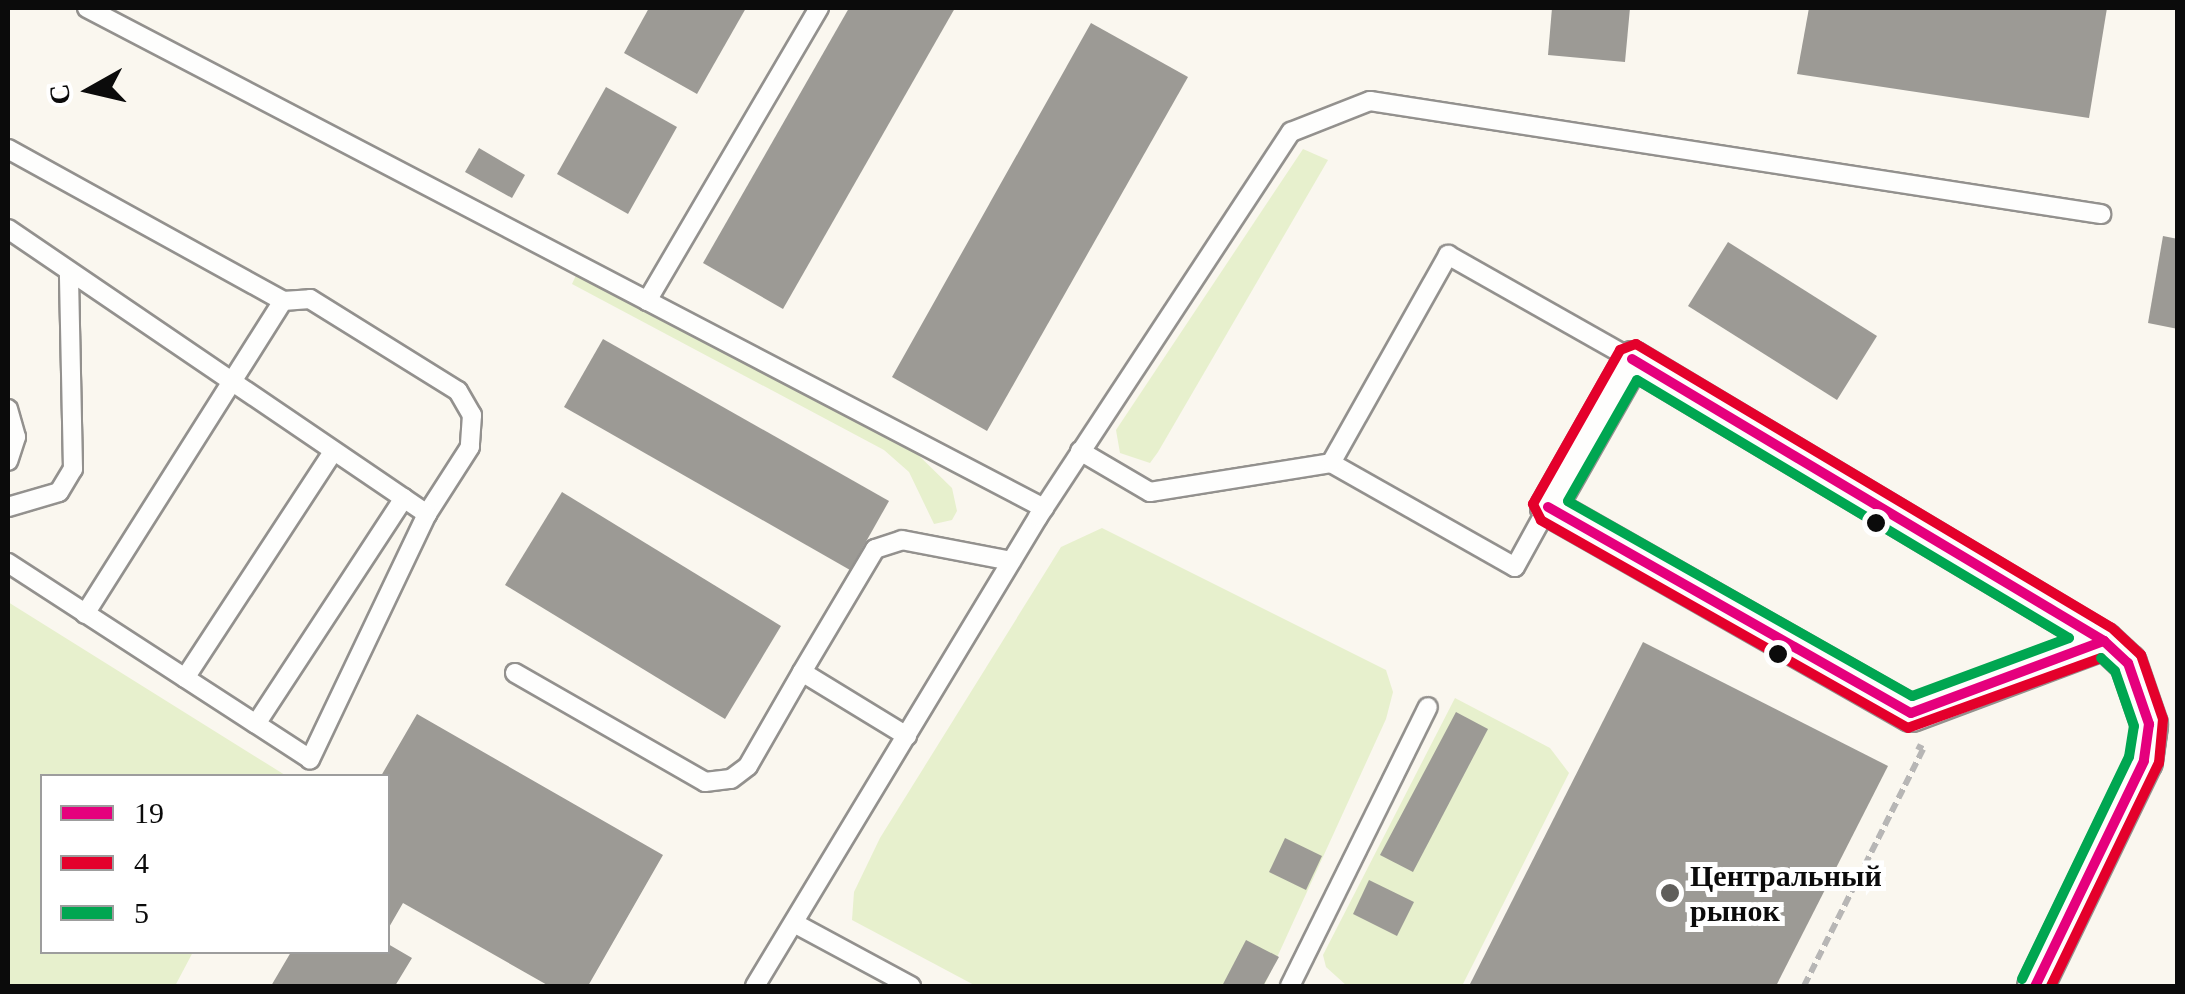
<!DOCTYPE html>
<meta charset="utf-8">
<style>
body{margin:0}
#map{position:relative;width:2185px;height:994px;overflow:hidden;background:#faf7ef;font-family:Georgia,serif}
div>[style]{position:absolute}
.green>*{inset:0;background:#e7f0cd}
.building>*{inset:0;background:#9c9a95}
.path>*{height:6px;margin-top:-3px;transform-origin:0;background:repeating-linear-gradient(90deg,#b7b6b5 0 10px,transparent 0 15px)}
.roads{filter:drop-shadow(2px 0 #93918e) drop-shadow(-2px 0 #93918e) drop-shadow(0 2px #93918e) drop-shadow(0 -2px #93918e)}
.lane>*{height:18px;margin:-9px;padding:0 9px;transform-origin:9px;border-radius:9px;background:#fefefd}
.street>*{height:35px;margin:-17.5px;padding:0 17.5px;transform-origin:17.5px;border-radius:17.5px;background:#fefefd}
.bus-1>*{height:10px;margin:-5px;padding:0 5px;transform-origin:5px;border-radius:5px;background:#e5007d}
.bus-2>*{height:10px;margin:-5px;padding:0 5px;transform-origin:5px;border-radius:5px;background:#e4002b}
.bus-3>*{height:10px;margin:-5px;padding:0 5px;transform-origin:5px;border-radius:5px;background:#00a651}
.dots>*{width:28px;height:28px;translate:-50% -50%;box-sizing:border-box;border:5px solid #fff;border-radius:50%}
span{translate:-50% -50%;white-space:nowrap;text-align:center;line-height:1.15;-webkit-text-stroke:10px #fff;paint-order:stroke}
.poi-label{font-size:30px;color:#0b0b0b;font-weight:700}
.left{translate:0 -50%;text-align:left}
.frame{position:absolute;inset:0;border:10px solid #0b0b0b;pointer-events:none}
.legend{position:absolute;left:40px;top:774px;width:350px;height:180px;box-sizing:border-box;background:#fff;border:2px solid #9d9d9d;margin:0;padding:12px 18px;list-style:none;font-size:30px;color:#0b0b0b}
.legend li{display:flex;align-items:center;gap:20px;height:50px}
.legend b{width:50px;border:2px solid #9d9d9d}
.north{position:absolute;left:40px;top:40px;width:100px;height:100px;-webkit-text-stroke:8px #fff;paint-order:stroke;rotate:262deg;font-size:28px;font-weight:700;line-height:40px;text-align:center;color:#0b0b0b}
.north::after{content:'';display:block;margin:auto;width:35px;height:45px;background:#0b0b0b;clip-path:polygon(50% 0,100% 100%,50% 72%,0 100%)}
</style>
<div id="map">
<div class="green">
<div style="clip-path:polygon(1303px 149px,1328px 160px,1158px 452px,1150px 463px,1120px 453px,1116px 430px)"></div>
<div style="clip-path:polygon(578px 271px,906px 443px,952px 488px,957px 511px,952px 520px,934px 524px,909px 472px,884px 450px,572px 284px)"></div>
<div style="clip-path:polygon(1102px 528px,1386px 670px,1393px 692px,1386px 719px,1264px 986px,976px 986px,852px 920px,854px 892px,880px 838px,1061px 547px)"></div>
<div style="clip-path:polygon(8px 602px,285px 775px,42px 776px,42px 952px,193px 952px,175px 986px,8px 986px)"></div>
<div style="clip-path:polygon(1455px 698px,1550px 748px,1569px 773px,1462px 986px,1347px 986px,1326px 967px,1323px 955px)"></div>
</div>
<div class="building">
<div style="clip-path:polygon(649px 8px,746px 8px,697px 94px,624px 53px)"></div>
<div style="clip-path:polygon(849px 8px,955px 8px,783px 309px,703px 263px)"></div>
<div style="clip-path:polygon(1552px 8px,1630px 8px,1625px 62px,1548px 55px)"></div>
<div style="clip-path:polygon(1809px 8px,2107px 8px,2089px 118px,1797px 74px)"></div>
<div style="clip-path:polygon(1091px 23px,1188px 77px,987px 431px,892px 377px)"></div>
<div style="clip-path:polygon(606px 87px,677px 127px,628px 214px,557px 174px)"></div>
<div style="clip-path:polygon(479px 148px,525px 175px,512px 198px,465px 172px)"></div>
<div style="clip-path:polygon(2163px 236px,2178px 239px,2178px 329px,2148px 323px)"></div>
<div style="clip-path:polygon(1728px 242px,1877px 336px,1837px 400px,1688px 306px)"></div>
<div style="clip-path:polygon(603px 339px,889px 501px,850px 570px,564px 407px)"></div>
<div style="clip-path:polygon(562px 492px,781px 626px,725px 719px,505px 585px)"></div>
<div style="clip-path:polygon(1643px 642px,1888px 766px,1776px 986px,1469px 986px)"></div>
<div style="clip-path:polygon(1456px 712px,1488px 729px,1413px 872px,1380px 855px)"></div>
<div style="clip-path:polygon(417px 714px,663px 855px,588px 986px,549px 986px,403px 903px,388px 929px,388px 776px,381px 776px)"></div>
<div style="clip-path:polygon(1285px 838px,1322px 856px,1306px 890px,1269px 872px)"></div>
<div style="clip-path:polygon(1369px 880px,1414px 902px,1397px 936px,1353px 914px)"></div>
<div style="clip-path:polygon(1246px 940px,1279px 957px,1263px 986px,1222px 986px)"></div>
<div style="clip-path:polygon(388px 944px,412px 958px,395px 986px,271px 986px,291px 952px,388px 952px)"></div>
</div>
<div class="path">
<div style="left:1804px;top:986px;width:265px;rotate:-63.3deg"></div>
<div style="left:1923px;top:749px;width:7px;rotate:-153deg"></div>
</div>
<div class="roads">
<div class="lane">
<div style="left:87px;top:8px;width:1080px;rotate:27.59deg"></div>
<div style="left:8px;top:149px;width:314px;rotate:28.9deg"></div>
<div style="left:283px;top:301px;width:27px;rotate:-4deg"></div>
<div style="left:310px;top:299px;width:174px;rotate:31.9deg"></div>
<div style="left:458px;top:391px;width:28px;rotate:60deg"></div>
<div style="left:472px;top:415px;width:32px;rotate:94deg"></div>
<div style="left:470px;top:447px;width:80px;rotate:122.7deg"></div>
<div style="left:427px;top:514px;width:272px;rotate:115.5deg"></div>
<div style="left:310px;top:759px;width:360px;rotate:-147deg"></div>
<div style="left:8px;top:229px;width:507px;rotate:34.22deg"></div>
<div style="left:647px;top:301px;width:340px;rotate:-59.6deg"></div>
<div style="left:8px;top:409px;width:29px;rotate:74deg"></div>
<div style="left:16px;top:437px;width:25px;rotate:108deg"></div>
<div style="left:1080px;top:451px;width:81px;rotate:30.4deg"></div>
<div style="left:1150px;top:492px;width:183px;rotate:-9.1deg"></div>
<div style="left:1331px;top:463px;width:211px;rotate:29.5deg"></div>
<div style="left:1515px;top:567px;width:68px;rotate:-61.2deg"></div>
<div style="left:1331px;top:463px;width:239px;rotate:-60.6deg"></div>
<div style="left:1448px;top:255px;width:211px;rotate:29.5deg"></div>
<div style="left:8px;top:507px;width:53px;rotate:-16.4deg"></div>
<div style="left:59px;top:492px;width:27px;rotate:-59deg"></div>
<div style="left:73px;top:469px;width:197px;rotate:-91.2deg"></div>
<div style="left:85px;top:614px;width:370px;rotate:-57.7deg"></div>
<div style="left:802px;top:672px;width:143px;rotate:-59.3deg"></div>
<div style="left:875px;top:549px;width:28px;rotate:-18deg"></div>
<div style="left:902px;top:540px;width:111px;rotate:10.9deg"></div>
<div style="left:515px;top:673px;width:219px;rotate:29.8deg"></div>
<div style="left:705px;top:782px;width:26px;rotate:-7deg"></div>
<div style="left:731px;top:779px;width:21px;rotate:-37deg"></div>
<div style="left:748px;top:766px;width:108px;rotate:-60.1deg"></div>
<div style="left:802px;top:672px;width:123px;rotate:31.4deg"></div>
<div style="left:185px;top:678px;width:270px;rotate:-56.8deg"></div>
<div style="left:256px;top:724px;width:270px;rotate:-56.8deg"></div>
<div style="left:794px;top:923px;width:133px;rotate:28.3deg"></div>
<div style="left:755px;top:986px;width:548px;rotate:-58.89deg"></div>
<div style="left:1038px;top:517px;width:461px;rotate:-56.7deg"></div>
<div style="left:1291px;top:132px;width:85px;rotate:-21.4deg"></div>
<div style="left:1370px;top:101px;width:740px;rotate:8.79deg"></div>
<div style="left:1290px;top:986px;width:311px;rotate:-63.7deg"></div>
</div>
<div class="street">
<div style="left:2035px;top:986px;width:250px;rotate:-64.2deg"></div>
<div style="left:2144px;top:761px;width:37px;rotate:-82deg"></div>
<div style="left:2149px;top:724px;width:65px;rotate:-109deg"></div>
<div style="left:2128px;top:663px;width:33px;rotate:-137deg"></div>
<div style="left:2104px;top:641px;width:550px;rotate:-149.14deg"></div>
<div style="left:1632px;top:359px;width:170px;rotate:119.6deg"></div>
<div style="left:1548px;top:507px;width:417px;rotate:29.6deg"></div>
<div style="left:1911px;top:713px;width:206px;rotate:-20.5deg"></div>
</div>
</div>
<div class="bus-1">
<div style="left:1632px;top:359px;width:550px;rotate:30.86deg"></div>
<div style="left:2104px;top:641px;width:33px;rotate:43deg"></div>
<div style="left:2128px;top:663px;width:65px;rotate:71deg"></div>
<div style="left:2149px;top:724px;width:37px;rotate:98deg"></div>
<div style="left:2144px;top:761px;width:250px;rotate:115.8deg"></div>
<div style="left:1548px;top:507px;width:417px;rotate:29.6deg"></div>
<div style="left:1911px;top:713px;width:206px;rotate:-20.5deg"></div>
</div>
<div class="bus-2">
<div style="left:2101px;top:658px;width:205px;rotate:160.1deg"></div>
<div style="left:1908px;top:728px;width:422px;rotate:-150.5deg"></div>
<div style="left:1541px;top:520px;width:18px;rotate:-117deg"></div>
<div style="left:1533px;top:504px;width:177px;rotate:-60.5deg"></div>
<div style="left:1620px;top:350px;width:17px;rotate:-21deg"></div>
<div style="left:1636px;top:344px;width:554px;rotate:30.82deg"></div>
<div style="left:2051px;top:986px;width:248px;rotate:-64.2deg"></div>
<div style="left:2159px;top:763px;width:44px;rotate:-84.8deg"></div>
<div style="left:2163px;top:719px;width:68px;rotate:-109deg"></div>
<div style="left:2141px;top:655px;width:37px;rotate:-137deg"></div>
</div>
<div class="bus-3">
<div style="left:1637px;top:380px;width:503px;rotate:30.85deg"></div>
<div style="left:2069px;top:638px;width:167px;rotate:159.7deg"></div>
<div style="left:1912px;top:696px;width:395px;rotate:-150.5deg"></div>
<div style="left:1568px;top:501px;width:139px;rotate:-60.3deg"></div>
<div style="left:2022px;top:979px;width:246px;rotate:-64.3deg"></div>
<div style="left:2129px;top:757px;width:31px;rotate:-81deg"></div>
<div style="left:2134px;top:726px;width:58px;rotate:-109.1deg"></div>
<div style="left:2115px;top:671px;width:19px;rotate:-137deg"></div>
</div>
<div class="dots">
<div style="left:1876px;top:523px;background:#0b0b0b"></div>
<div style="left:1778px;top:654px;background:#0b0b0b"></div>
<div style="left:1670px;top:893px;background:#5f5e5b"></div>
</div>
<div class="poi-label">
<span class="left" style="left:1690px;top:893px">Центральный<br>рынок</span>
</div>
<div class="frame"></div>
<ul class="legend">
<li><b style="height:12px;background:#e5007d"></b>19</li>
<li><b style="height:12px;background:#e4002b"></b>4</li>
<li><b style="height:12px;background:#00a651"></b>5</li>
</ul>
<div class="north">С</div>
</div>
